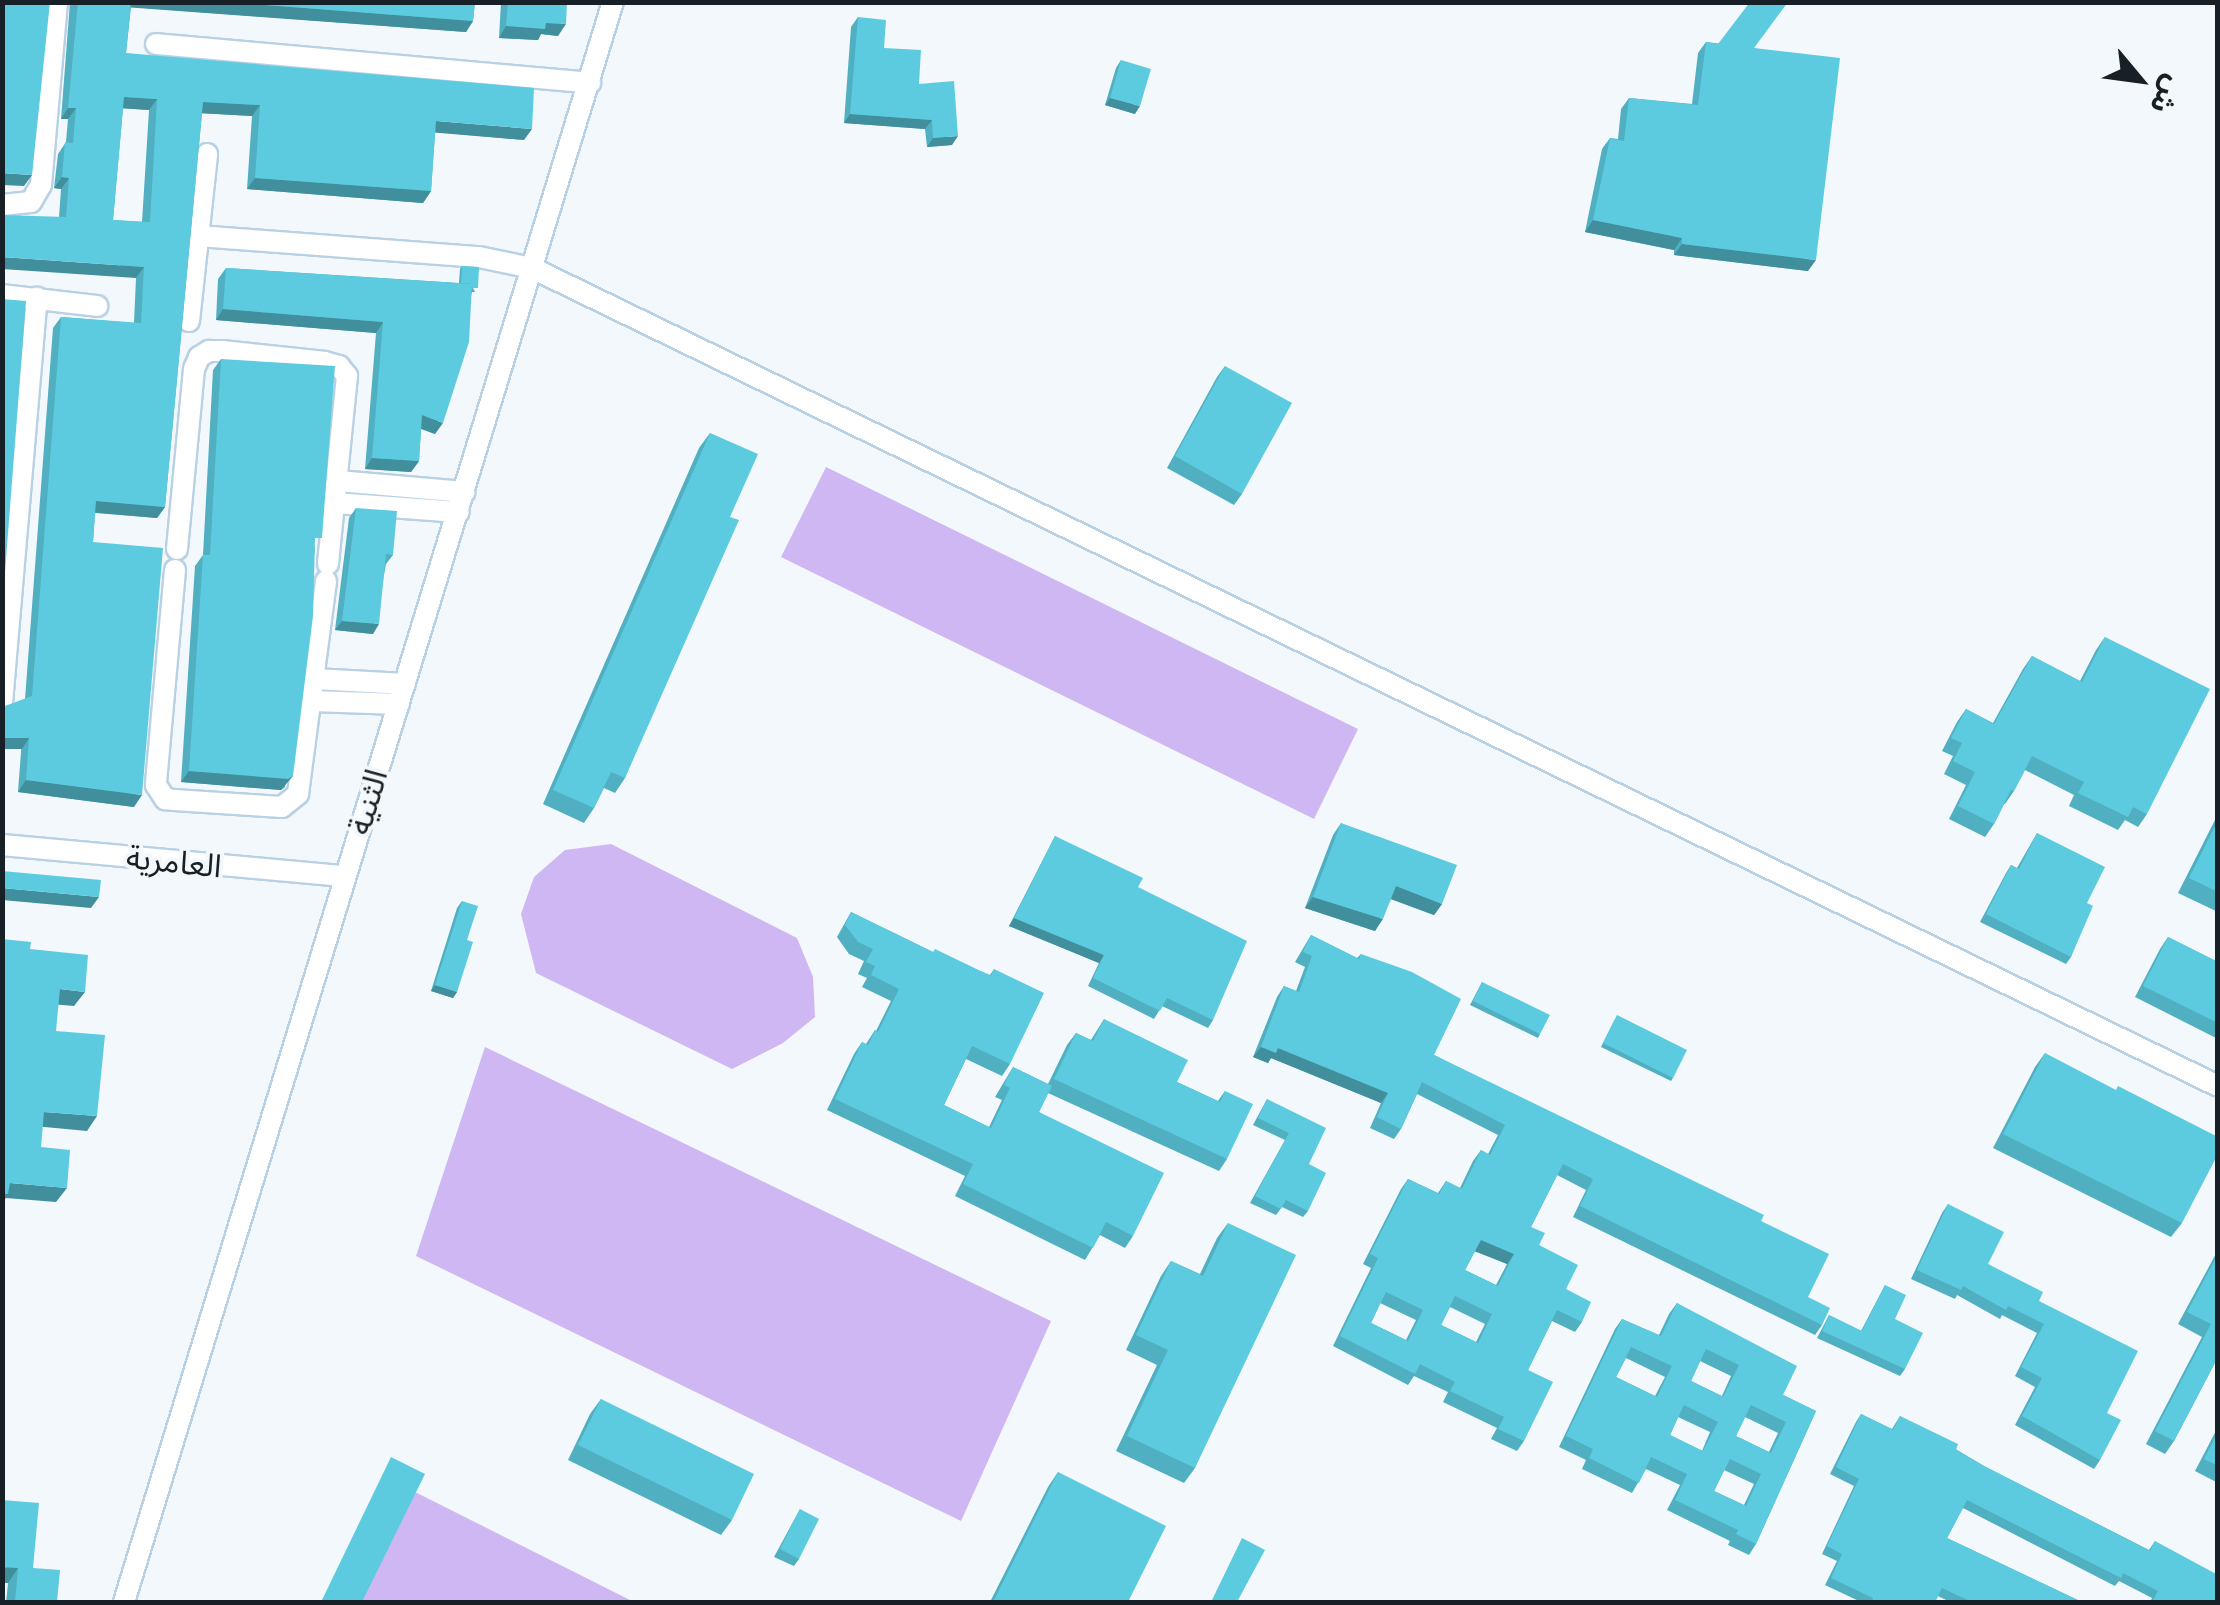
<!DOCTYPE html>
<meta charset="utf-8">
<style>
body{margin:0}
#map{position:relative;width:2220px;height:1605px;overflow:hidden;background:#f3f8fc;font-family:Raleway,"Noto Sans Arabic",sans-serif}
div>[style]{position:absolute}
.green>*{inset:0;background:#ceb7f2}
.roads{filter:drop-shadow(2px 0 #b9d1e4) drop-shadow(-2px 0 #b9d1e4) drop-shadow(0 2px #b9d1e4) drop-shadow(0 -2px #b9d1e4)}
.minor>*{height:20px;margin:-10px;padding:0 10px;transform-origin:10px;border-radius:10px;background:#fff}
.wall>*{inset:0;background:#50afc0}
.shaded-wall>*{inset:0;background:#418e9c}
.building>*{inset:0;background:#5dcbdf}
span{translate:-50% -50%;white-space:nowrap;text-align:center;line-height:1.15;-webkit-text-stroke:8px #f3f8fc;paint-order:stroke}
.street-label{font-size:32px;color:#172026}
.frame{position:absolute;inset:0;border:5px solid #172026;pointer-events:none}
.north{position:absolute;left:2090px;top:30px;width:100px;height:100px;-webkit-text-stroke:8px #f3f8fc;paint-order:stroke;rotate:119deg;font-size:28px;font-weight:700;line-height:40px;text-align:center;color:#172026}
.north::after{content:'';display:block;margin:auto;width:35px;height:45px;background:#172026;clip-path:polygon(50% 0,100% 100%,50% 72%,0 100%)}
</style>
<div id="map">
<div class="green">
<div style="clip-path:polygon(826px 467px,1358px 729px,1314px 819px,781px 557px)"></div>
<div style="clip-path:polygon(611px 844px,797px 938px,813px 977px,815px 1017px,783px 1043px,732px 1069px,536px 973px,521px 914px,534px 877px,565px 850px)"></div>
<div style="clip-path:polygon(485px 1047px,1051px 1321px,961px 1521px,416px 1256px)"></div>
<div style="clip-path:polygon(407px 1488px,634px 1602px,350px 1602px)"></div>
</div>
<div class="roads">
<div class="minor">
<div style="left:156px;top:44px;width:436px;rotate:5.1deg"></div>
<div style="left:2px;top:205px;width:29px;rotate:-6deg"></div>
<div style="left:31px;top:202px;width:20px;rotate:-60deg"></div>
<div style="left:41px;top:185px;width:184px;rotate:-85deg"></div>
<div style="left:198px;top:236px;width:282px;rotate:4.3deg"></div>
<div style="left:479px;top:257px;width:54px;rotate:11.7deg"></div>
<div style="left:532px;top:268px;width:1874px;rotate:25.88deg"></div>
<div style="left:2px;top:295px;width:96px;rotate:6.6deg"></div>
<div style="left:189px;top:321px;width:168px;rotate:-83.8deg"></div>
<div style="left:338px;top:481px;width:127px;rotate:5deg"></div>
<div style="left:335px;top:503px;width:124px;rotate:4.2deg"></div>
<div style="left:177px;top:549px;width:181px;rotate:-84.6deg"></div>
<div style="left:194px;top:369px;width:13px;rotate:-67deg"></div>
<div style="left:199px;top:357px;width:12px;rotate:-31deg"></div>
<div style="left:209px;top:351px;width:13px"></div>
<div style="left:222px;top:351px;width:104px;rotate:6.1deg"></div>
<div style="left:325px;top:362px;width:15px;rotate:16deg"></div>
<div style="left:339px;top:366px;width:13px;rotate:51deg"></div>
<div style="left:347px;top:376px;width:189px;rotate:95.8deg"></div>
<div style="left:175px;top:570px;width:216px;rotate:95.1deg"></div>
<div style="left:156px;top:785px;width:17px;rotate:57deg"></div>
<div style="left:165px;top:799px;width:9px;rotate:6deg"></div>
<div style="left:174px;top:800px;width:108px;rotate:3.7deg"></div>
<div style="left:282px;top:807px;width:21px;rotate:-39deg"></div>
<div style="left:298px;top:794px;width:215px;rotate:-82.5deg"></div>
<div style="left:314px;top:679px;width:91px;rotate:3.1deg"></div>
<div style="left:312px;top:701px;width:87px;rotate:2deg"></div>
<div style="left:2px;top:703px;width:407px;rotate:-85.1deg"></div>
<div style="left:2px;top:845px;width:344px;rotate:5.2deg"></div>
<div style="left:124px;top:1602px;width:1673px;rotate:-73.01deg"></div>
</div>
</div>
<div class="wall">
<div style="clip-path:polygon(evenodd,70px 2px,475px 2px,473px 21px,466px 32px,131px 7px,126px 53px,524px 140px,435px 132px,431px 191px,423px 203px,247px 189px,252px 116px,202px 113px,165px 507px,157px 518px,95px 513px,93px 542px,134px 807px,18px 792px,53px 328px,61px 317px,134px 323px,136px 278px,59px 217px,61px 189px,54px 188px,58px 154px,66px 142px,68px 119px,61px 119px,70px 2px,123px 108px,149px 110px,142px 222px,113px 220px,123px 108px)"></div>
<div style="clip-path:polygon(501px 2px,567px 2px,558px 36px,541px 34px,538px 40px,499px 38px)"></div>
<div style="clip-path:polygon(858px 17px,884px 48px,919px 84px,952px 145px,927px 147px,925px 129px,844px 123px,851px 27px)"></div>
<div style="clip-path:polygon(1706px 42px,1755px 48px,1808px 271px,1674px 255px,1674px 250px,1585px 232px,1602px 149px,1610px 138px,1618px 139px,1621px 109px,1629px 98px,1692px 104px,1698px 53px)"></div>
<div style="clip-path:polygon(1121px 60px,1135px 114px,1105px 105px,1116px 68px)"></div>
<div style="clip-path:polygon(462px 266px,475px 292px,472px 292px,435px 434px,421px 429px,419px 461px,411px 472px,365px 469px,376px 333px,216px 320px,218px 279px,226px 268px,459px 283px,460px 269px)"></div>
<div style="clip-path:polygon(221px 359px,315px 548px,285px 787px,281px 790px,181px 782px,195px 566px,203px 555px,213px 370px)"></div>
<div style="clip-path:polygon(1225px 366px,1242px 494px,1234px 505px,1167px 468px,1217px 377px)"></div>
<div style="clip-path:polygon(710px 433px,730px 517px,625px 778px,615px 793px,604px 788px,594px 808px,584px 823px,543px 804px,699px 448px)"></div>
<div style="clip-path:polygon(356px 508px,393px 555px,386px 564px,373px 634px,335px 630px,349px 518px)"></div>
<div style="clip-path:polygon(2105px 637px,2147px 814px,2138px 827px,2125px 820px,2118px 830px,2069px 806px,2074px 795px,2025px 770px,2014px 791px,2005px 804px,2004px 804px,1994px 824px,1985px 837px,1949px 819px,1966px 785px,1944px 774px,1953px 756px,1942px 751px,1957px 722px,1966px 709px,1993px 723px,2023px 669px,2032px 656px,2080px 681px,2096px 650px)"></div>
<div style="clip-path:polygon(2218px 814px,2218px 912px,2178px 893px)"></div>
<div style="clip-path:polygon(1341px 823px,1442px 904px,1434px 915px,1391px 899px,1375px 931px,1305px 908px,1333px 835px)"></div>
<div style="clip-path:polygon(2037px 833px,2087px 903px,2071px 957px,2066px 964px,1980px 922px,2006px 873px,2011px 865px,2017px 868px)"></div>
<div style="clip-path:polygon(1055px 836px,1138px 887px,1213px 1020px,1208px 1028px,1162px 1006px,1154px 1019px,1088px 986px,1099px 963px,1009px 926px)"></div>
<div style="clip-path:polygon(462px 901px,467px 940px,457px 992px,453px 998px,431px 991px,457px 908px)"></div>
<div style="clip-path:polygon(851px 912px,933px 952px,990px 975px,994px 969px,1010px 1064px,1002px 1076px,966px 1059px,944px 1105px,989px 1127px,1002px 1100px,995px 1097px,1013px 1067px,1048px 1084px,1067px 1045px,1076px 1033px,1091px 1040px,1104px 1019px,1177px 1082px,1218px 1101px,1225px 1091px,1227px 1159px,1219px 1171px,1048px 1093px,1039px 1112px,1133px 1236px,1125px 1248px,1100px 1235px,1085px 1260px,955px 1196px,965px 1176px,827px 1110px,854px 1054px,862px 1042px,866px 1044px,875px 1030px,876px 1031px,891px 1001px,862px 987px,867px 978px,858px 974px,864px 961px,849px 954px,837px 937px)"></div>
<div style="clip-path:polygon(evenodd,1311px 935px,1357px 958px,1361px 954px,1434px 1055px,1761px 1221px,1808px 1297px,1822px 1325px,1815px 1335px,1573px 1217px,1586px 1190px,1557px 1175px,1531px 1227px,1539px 1245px,1566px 1289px,1582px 1322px,1575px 1332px,1552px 1321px,1528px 1370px,1524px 1441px,1517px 1451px,1491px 1439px,1497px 1428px,1443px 1402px,1448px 1392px,1414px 1376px,1408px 1385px,1333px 1346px,1371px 1268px,1363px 1264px,1401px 1189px,1408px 1179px,1438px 1193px,1446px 1181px,1460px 1188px,1473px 1161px,1481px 1150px,1488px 1154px,1498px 1135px,1417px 1094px,1401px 1129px,1394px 1139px,1370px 1128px,1381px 1103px,1271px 1058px,1268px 1063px,1253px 1057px,1277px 997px,1284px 986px,1296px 991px,1305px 967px,1295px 962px,1311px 935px,1475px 1251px,1507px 1264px,1496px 1285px,1465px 1270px,1475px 1251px,1311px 935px,1380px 1303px,1416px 1320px,1406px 1340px,1371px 1323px,1380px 1303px,1311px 935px,1450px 1307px,1485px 1324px,1476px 1342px,1441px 1325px,1450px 1307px)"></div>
<div style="clip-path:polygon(2168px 937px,2218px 962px,2218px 1039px,2135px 997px,2160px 949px)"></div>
<div style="clip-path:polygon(1482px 982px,1540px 1034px,1538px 1038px,1470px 1005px)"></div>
<div style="clip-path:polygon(1615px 1019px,1673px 1078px,1671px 1081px,1601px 1047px)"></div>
<div style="clip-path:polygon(2045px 1053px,2182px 1223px,2171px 1237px,1993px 1148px,2035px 1067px)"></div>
<div style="clip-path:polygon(1267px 1099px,1309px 1164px,1308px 1211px,1303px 1217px,1282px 1207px,1276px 1215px,1250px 1203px,1285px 1140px,1253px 1125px)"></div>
<div style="clip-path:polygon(1948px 1204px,1988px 1264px,2039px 1301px,2107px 1413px,2100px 1460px,2094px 1469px,2015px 1425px,2035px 1387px,2015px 1376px,2037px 1333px,2002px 1315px,2000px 1319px,1957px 1295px,1955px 1299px,1911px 1279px,1942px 1213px)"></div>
<div style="clip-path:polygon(1228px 1223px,1195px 1468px,1184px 1483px,1116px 1451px,1157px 1365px,1126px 1350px,1161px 1276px,1171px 1261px,1200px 1274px,1217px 1238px)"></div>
<div style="clip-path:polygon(2218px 1250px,2218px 1357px,2174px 1441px,2165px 1454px,2146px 1444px,2202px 1337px,2178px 1324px)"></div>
<div style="clip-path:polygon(1885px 1285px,1895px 1319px,1905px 1369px,1900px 1376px,1817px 1338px,1829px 1315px,1861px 1331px)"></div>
<div style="clip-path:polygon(evenodd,1677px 1303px,1783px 1395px,1816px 1411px,1756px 1544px,1749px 1555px,1728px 1545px,1730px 1541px,1667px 1510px,1680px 1485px,1646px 1469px,1632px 1493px,1582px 1469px,1586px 1460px,1559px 1447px,1615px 1329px,1622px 1319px,1659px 1335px,1669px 1314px,1677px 1303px,1626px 1358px,1665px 1377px,1655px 1396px,1616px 1377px,1626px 1358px,1677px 1303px,1700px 1361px,1731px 1376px,1722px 1396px,1691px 1381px,1700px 1361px,1677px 1303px,1678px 1417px,1710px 1432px,1702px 1451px,1670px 1435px,1678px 1417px,1677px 1303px,1745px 1417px,1778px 1433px,1769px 1452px,1736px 1436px,1745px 1417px,1677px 1303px,1724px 1470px,1754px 1484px,1744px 1505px,1714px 1491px,1724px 1470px)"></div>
<div style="clip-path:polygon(601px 1399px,732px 1520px,721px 1535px,568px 1460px,590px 1414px)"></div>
<div style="clip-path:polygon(1861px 1414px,1892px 1429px,1900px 1416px,1984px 1466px,2149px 1550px,2155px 1541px,2218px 1602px,2150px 1602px,2152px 1598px,2119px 1581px,2115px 1586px,1963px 1508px,1947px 1538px,2082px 1602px,1950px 1602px,1938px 1596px,1935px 1602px,1861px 1602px,1825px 1585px,1837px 1561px,1822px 1554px,1854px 1486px,1830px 1474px,1856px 1422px)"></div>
<div style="clip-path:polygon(2218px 1427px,2218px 1483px,2195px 1471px)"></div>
<div style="clip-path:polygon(1058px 1472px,1128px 1602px,990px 1602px,1048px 1487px)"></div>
<div style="clip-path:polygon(2px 1500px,33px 1568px,57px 1602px,6px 1602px,8px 1583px)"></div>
<div style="clip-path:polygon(800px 1509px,799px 1559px,794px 1566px,774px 1557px)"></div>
</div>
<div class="shaded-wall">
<div style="clip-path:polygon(127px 2px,226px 2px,473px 21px,466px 32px,124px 7px)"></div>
<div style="clip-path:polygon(546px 23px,566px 24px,558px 36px,541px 34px,538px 40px,499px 38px,506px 26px)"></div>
<div style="clip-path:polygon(124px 97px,157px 99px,149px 110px,116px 108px)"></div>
<div style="clip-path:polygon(1110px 98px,1140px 106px,1135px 114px,1105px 105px)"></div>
<div style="clip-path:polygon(203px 102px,260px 105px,252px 116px,196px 113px)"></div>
<div style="clip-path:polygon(68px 108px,76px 108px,68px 119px,61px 119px)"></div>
<div style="clip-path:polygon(850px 114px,932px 120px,925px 129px,844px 123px)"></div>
<div style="clip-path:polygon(436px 121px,532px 129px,524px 140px,428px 132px)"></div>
<div style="clip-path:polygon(958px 136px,952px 145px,927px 147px,933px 138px)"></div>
<div style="clip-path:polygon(2px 173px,32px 175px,24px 186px,2px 185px)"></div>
<div style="clip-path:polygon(62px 177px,69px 178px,61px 189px,54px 188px)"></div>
<div style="clip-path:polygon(255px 178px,431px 191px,423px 203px,247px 189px)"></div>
<div style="clip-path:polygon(1593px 220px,1682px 238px,1674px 250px,1585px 232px)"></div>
<div style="clip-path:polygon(1682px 244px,1816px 260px,1808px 271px,1674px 255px)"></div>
<div style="clip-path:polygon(2px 257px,144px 267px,136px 278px,2px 269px)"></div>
<div style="clip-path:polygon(223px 309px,383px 322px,376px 333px,216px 320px)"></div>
<div style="clip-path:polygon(422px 415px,443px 423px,435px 434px,414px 426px)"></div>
<div style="clip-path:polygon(372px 458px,419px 461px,411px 472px,365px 469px)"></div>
<div style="clip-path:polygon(96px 501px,165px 507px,157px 518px,89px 512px)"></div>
<div style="clip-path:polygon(342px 621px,379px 624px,373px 634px,335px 630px)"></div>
<div style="clip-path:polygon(2px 738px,29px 738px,22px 749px,2px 749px)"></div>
<div style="clip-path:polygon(189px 771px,293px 776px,281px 790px,181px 782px)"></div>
<div style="clip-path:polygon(26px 780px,142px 795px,134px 807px,18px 792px)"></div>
<div style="clip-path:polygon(1396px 886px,1442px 904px,1434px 915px,1388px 898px)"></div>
<div style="clip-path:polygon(2px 888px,99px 897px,91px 908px,2px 900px)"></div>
<div style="clip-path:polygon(1313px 897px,1383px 919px,1375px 931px,1305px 908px)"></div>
<div style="clip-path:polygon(1014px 918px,1104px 955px,1099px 963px,1009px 926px)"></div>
<div style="clip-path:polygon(435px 985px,457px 992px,453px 998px,431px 991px)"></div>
<div style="clip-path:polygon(60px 989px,85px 992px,74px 1006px,50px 1004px)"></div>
<div style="clip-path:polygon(1261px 1047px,1278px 1048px,1388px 1093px,1381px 1103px,1271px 1058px,1268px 1063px,1253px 1057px)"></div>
<div style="clip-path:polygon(44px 1112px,97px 1116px,87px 1131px,34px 1126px)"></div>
<div style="clip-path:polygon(10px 1183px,67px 1188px,56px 1202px,6px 1198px,2px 1203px,2px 1193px)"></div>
<div style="clip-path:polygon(1481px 1240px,1514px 1254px,1507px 1264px,1474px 1251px)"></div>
<div style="clip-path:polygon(2px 1567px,18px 1568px,8px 1583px,2px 1583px)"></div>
</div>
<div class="building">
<div style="clip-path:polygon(2px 2px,50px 2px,32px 175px,2px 173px)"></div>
<div style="clip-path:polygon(evenodd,78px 2px,131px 2px,126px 53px,534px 88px,532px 129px,436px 121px,431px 191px,255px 178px,260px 105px,203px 102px,165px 507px,96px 501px,93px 542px,163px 548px,142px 795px,26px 780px,29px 738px,2px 738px,2px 707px,32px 696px,61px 317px,141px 323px,144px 267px,2px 257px,2px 215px,66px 217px,69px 178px,62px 177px,65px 142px,73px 143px,76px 108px,68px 108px,78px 2px,124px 97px,157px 99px,150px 222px,113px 220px,124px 97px)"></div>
<div style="clip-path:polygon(226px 2px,475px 2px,473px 21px)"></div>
<div style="clip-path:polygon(508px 2px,567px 2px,566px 24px,546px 23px,545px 29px,506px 26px)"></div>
<div style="clip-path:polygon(1750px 2px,1788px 2px,1754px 48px,1840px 58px,1816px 260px,1682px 244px,1682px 238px,1593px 220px,1610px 138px,1624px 141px,1629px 98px,1698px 105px,1706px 42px,1718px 44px)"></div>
<div style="clip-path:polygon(858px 17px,886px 20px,884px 48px,921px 50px,919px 84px,954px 81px,958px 136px,933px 138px,932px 120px,850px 114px)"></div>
<div style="clip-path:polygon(1121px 60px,1151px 69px,1140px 106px,1110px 98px)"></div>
<div style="clip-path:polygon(462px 266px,479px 267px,478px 288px,472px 288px,472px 284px,461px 283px)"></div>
<div style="clip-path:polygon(226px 268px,472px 284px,469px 342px,443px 423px,422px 415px,419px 461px,372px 458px,383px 322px,223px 309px)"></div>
<div style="clip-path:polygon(2px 299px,26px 301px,2px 611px)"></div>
<div style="clip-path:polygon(221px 359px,335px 366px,322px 538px,315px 538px,313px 616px,293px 776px,288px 779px,189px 771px,203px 555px,210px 555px)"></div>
<div style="clip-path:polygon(1225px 366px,1292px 403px,1242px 494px,1175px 456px)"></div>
<div style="clip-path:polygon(710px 433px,758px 454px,730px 517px,739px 520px,625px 778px,611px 772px,594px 808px,553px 790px)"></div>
<div style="clip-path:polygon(356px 508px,397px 511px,393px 555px,386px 554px,379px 624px,342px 621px)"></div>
<div style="clip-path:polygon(2105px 637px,2210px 689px,2147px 814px,2133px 807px,2128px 817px,2078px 793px,2084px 782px,2032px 756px,2014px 791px,2011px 790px,1994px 824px,1958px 806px,1975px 772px,1953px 761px,1962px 743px,1951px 738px,1966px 709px,1994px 724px,2032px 656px,2082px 682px)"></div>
<div style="clip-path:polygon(2218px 820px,2218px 892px,2189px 878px)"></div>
<div style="clip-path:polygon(1341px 823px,1457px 865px,1442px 904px,1396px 886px,1383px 919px,1313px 897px)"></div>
<div style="clip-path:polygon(2037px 833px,2105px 867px,2087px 903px,2093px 906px,2071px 957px,1986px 914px,2011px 865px,2019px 869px)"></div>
<div style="clip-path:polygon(1055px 836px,1143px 878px,1138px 887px,1247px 941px,1213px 1020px,1167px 998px,1160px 1011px,1093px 978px,1104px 955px,1014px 918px)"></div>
<div style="clip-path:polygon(2px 871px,101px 880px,99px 897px,2px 888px)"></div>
<div style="clip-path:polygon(462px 901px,478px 906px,467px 940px,473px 942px,457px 992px,435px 985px)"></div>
<div style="clip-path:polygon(851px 912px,933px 952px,935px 949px,991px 976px,994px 969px,1044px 993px,1010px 1064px,972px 1046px,944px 1105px,991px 1128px,1010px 1088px,1004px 1085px,1013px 1067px,1052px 1086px,1039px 1112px,1164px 1173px,1133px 1236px,1106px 1222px,1093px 1248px,963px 1184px,973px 1164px,835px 1099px,862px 1042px,868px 1045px,875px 1030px,878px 1032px,899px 989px,871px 975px,875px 966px,866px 962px,873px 949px,858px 942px,845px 925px)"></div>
<div style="clip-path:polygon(evenodd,1311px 935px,1359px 959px,1361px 954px,1412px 972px,1461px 999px,1434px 1055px,1764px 1215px,1761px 1221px,1829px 1254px,1808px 1297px,1830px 1308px,1822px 1325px,1580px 1206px,1593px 1179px,1563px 1164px,1531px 1227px,1545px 1233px,1539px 1245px,1578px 1265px,1566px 1289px,1591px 1302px,1582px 1322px,1557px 1310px,1528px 1370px,1553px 1382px,1524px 1441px,1498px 1429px,1504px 1417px,1450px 1391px,1455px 1382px,1420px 1364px,1415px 1374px,1340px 1336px,1378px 1258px,1370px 1254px,1408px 1179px,1439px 1194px,1446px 1181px,1462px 1189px,1481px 1150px,1490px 1155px,1505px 1125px,1422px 1082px,1401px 1129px,1377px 1117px,1388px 1093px,1278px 1048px,1276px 1053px,1261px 1047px,1284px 986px,1299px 992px,1312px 956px,1303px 952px,1311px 935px,1481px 1240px,1514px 1254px,1498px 1286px,1465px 1270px,1481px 1240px,1311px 935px,1386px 1292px,1423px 1310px,1408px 1341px,1371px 1323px,1386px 1292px,1311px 935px,1455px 1296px,1492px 1314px,1478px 1343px,1441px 1325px,1455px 1296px)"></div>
<div style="clip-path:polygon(2168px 937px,2218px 962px,2218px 1023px,2143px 986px)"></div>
<div style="clip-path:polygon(2px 939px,31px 942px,30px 949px,88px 955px,85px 992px,60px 989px,56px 1031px,105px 1035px,97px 1116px,44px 1112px,41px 1147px,70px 1150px,67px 1188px,10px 1183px,8px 1194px,2px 1194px)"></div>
<div style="clip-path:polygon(1482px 982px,1550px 1015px,1540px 1034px,1473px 1001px)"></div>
<div style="clip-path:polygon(1617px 1015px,1687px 1050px,1673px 1078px,1603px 1043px)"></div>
<div style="clip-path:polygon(1104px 1019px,1188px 1060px,1177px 1082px,1220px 1102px,1225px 1091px,1253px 1104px,1227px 1159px,1054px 1079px,1076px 1033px,1093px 1041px)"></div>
<div style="clip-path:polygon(2045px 1053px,2116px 1090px,2118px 1086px,2218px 1137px,2218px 1154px,2182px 1223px,2003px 1134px)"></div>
<div style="clip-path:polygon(1267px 1099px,1326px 1128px,1309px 1164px,1326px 1173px,1308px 1211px,1286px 1200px,1281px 1209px,1255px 1196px,1289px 1133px,1258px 1118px)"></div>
<div style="clip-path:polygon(1948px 1204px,2004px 1232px,1988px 1264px,2043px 1292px,2039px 1301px,2138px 1351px,2107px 1413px,2121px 1420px,2100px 1460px,2022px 1416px,2042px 1378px,2021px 1367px,2044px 1324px,2008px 1306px,2006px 1310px,1963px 1286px,1961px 1290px,1917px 1270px)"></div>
<div style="clip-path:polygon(1228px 1223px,1296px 1255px,1195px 1468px,1127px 1436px,1168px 1350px,1136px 1335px,1171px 1261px,1203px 1276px)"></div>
<div style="clip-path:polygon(2218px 1254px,2218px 1357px,2174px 1441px,2155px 1431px,2211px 1324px,2187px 1312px)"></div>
<div style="clip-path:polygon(1885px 1285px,1906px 1295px,1895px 1319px,1923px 1333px,1905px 1369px,1822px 1331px,1829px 1315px,1862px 1331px)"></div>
<div style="clip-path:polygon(evenodd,1677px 1303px,1797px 1366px,1783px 1395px,1816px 1411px,1756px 1544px,1736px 1534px,1738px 1530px,1675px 1500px,1687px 1474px,1651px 1457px,1639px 1483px,1589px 1458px,1593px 1449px,1566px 1436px,1622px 1319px,1661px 1336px,1677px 1303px,1631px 1347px,1672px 1366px,1657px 1397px,1616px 1377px,1631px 1347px,1677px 1303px,1706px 1349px,1739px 1365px,1723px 1397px,1691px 1381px,1706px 1349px,1677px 1303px,1684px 1405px,1718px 1422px,1703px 1451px,1670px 1435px,1684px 1405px,1677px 1303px,1751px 1405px,1786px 1422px,1771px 1453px,1736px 1436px,1751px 1405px,1677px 1303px,1730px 1459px,1761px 1474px,1746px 1506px,1714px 1491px,1730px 1459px)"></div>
<div style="clip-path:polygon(601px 1399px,754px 1474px,732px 1520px,578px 1445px)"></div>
<div style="clip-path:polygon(1861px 1414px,1893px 1430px,1900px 1416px,1958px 1444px,1956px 1450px,1984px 1466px,2150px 1551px,2155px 1541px,2218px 1575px,2218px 1602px,2152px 1602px,2158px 1591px,2123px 1573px,2121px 1578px,1967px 1500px,1947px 1538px,2082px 1602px,1972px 1602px,1942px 1588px,1935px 1602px,1872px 1602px,1873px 1598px,1831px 1578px,1842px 1554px,1827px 1546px,1859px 1479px,1836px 1467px)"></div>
<div style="clip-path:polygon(2218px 1432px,2218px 1466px,2204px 1459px)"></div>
<div style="clip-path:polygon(391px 1457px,425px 1474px,362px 1602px,321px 1602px)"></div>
<div style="clip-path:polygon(1058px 1472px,1166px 1526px,1128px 1602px,993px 1602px)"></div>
<div style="clip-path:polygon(2px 1500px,39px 1503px,33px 1568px,60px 1570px,57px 1602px,15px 1602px,18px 1568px,2px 1567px)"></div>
<div style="clip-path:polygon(800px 1509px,819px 1519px,799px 1559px,780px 1549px)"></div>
<div style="clip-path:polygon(1242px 1538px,1265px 1550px,1237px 1602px,1211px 1602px)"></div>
</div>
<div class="street-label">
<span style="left:368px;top:802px;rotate:-73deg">الثنية</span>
<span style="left:174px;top:862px;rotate:6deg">العامرية</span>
</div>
<div class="frame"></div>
<div class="north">ش</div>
</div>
